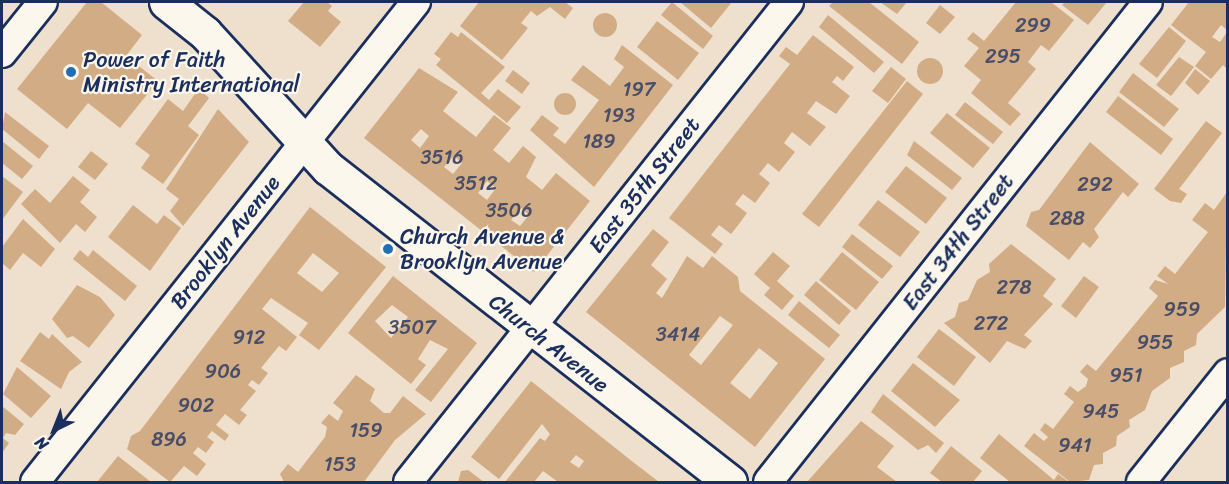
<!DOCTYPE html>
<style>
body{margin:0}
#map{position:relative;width:1229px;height:484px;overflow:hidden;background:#efe0cd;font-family:Sriracha,sans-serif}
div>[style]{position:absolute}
.building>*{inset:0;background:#d2ac84}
.round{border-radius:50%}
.roads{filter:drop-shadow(2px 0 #1b2f5e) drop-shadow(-2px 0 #1b2f5e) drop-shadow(0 2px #1b2f5e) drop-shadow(0 -2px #1b2f5e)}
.minor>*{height:28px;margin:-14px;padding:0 14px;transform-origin:14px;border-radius:14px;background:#fbf7ec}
.major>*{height:33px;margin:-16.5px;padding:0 16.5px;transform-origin:16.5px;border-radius:16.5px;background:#fbf7ec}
.dots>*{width:16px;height:16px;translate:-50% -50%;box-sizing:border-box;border:3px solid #fbf7ec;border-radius:50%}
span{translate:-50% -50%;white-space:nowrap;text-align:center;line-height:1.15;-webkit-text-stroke:4.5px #fbf7ec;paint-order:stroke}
.number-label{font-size:20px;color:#494e68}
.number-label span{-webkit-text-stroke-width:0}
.poi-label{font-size:22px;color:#1b2f5e}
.left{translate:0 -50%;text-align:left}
.street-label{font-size:22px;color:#1b2f5e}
.frame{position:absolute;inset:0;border:3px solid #1b2f5e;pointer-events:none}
.north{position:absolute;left:24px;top:400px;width:60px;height:60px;-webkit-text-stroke:4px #fbf7ec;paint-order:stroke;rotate:223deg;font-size:16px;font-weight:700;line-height:24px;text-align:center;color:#1b2f5e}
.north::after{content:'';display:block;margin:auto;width:21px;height:27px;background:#1b2f5e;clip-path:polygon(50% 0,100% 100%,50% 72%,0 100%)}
</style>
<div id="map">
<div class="building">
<div style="clip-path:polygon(87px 2px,101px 2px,142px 35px,126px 56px,158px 81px,120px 128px,88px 103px,67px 129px,17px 89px)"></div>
<div style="clip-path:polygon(304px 2px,327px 2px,332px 6px,328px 11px,341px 22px,320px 47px,288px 21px)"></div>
<div style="clip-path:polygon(479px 2px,565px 2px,573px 8px,565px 19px,550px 7px,537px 16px,531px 11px,521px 23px,528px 28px,502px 60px,460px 26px)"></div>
<div style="clip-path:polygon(672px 2px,713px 36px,703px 49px,661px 15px)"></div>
<div style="clip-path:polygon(680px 2px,732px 2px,711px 28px)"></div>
<div style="clip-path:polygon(833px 2px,869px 2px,919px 42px,902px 64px,829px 6px)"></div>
<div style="clip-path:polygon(880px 2px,907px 2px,897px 14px)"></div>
<div style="clip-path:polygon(1016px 2px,1051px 2px,1074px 20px,1049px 51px,1041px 45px,1028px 62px,1036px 69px,1008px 103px,1021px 114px,1010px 126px,971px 93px,981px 80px,964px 66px,979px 48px,967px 39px,973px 32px,984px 41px)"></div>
<div style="clip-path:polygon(1065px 2px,1107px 2px,1088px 25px,1062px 5px)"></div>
<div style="clip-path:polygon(1189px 2px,1227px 2px,1227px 30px,1221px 25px,1212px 37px,1220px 42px,1227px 32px,1227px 69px,1223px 65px,1211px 79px,1195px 66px,1206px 52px,1171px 25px)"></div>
<div style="clip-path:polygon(940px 5px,955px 17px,940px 34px,926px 23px)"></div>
<div class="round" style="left:593px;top:13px;width:24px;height:24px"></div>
<div style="clip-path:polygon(828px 15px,884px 62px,874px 73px,819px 27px)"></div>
<div style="clip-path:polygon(657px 21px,699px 53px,678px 80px,637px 47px)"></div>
<div style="clip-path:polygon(1169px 27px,1186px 41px,1157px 78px,1139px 64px)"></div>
<div style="clip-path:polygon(451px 32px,458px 37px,461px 32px,505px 67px,481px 93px,489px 100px,498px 89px,521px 107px,507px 123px,436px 65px,441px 59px,434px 54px)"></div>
<div style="clip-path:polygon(813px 35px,854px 67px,843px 81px,837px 76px,832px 82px,850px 96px,836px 114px,816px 101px,807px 113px,826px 127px,810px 146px,792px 132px,784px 143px,795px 152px,779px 172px,768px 163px,759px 174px,770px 183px,755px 203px,743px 194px,735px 204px,747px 213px,739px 224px,731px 234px,719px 225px,711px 235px,723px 244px,715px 254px,669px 218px,790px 64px,779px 56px,786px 47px,797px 55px)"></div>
<div style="clip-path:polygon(622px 45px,673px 85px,594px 187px,530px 130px,542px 115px,559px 128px,553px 135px,565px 144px,599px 100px,571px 80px,583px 65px,610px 86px,624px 67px,614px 59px)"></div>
<div style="clip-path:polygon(1179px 57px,1194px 67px,1171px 96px,1156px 85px)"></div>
<div class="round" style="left:917px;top:58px;width:26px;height:26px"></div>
<div style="clip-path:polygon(891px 67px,906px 79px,888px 103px,872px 91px)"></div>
<div style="clip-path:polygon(evenodd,419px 68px,458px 92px,443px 111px,476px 137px,494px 115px,511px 128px,493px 150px,509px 163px,523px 146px,536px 157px,526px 177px,542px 190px,556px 173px,590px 201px,534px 272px,364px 138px,419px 68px,421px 129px,429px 136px,420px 148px,411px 140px,421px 129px,419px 68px,454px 156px,462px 163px,453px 174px,444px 167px,454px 156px,419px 68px,487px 181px,496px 188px,487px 200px,478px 193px,487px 181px,419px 68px,521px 208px,529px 215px,520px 226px,511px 220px,521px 208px)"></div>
<div style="clip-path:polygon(1195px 69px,1210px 81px,1198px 95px,1185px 83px)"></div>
<div style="clip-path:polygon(513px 70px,530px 83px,522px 94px,505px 81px)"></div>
<div style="clip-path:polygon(1133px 73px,1179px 109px,1164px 127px,1119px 92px)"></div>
<div style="clip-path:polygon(907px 81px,923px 94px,819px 227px,802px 214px)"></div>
<div style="clip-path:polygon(199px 88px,209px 98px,188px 126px,199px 135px,163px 184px,141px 168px,150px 155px,135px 144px,168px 99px,183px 111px)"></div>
<div class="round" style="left:554px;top:93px;width:22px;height:22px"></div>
<div style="clip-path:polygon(1118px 96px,1173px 139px,1161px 155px,1106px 112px)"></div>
<div style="clip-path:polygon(965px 102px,1003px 132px,993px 144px,955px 115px)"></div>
<div style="clip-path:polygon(218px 109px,249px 142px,183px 226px,170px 211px,179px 199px,166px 189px)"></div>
<div style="clip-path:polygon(5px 112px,49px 146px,39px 159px,2px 129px)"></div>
<div style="clip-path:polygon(947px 113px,990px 148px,973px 168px,930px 133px)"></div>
<div style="clip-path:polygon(1206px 121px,1222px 133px,1179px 189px,1187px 194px,1181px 203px,1170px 201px,1154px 189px)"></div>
<div style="clip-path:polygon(2px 141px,33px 166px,22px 179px,2px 163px)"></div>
<div style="clip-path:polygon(914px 141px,962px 178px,952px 190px,907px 155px)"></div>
<div style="clip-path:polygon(1090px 142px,1139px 184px,1128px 197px,1123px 192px,1094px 229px,1099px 237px,1090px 248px,1083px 242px,1069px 260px,1026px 226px,1031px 212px,1039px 210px)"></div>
<div style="clip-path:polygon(91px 151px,108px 164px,95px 180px,78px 167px)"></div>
<div style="clip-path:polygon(906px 166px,947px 198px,926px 224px,885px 192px)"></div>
<div style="clip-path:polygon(2px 176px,23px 192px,2px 220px)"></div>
<div style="clip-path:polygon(73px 176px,90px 190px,80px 202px,97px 217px,85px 232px,76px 224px,60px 243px,21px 204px,35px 189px,50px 203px)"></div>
<div style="clip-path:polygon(1227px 192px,1225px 307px,1197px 334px,1196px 345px,1184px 351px,1184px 362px,1170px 368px,1170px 378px,1152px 391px,1145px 410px,1129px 420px,1130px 427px,1117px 436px,1116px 446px,1103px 453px,1103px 464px,1094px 465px,1089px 480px,1070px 482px,1024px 446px,1034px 433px,1044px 441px,1048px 437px,1040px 430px,1045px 423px,1053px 429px,1074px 402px,1064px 394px,1070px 386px,1078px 392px,1086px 386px,1088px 379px,1080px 372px,1087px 364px,1096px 371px,1158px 296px,1149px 288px,1155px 280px,1168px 284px,1157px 276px,1165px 266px,1175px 274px,1208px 232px,1192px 220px,1205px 203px,1214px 210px)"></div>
<div style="clip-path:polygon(878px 200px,920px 232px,900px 257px,858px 225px)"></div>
<div style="clip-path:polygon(133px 205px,157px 224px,164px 215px,181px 228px,150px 271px,108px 237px)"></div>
<div style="clip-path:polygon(evenodd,310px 207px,386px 267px,319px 350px,299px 335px,308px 323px,271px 298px,262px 309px,297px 337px,286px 351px,279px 346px,261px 368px,268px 373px,259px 385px,252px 380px,248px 385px,256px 391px,240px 410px,247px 415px,239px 425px,225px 414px,216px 425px,229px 435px,225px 441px,212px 431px,207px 437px,214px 442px,206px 453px,198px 447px,193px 453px,206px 464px,197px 476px,184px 466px,170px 482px,127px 449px,131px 436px,140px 431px,310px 207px,313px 253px,339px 273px,322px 292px,297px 273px,313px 253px)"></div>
<div style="clip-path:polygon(23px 219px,55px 249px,41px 267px,23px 253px,10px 270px,2px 263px,2px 247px)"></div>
<div style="clip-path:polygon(evenodd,653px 229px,669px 242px,651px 265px,667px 279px,656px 293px,662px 298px,687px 256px,703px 268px,712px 256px,738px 277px,740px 291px,825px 359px,755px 447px,586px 312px,653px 229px,720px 316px,733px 325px,701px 365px,689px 355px,720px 316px,653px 229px,759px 348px,778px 363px,750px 399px,730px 383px,759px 348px)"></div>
<div style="clip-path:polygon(852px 234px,893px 266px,882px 279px,842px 247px)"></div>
<div style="clip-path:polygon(1011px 244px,1056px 279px,1043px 296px,1053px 304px,1024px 335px,1032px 341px,1025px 349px,1007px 341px,990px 363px,944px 323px,955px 317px,959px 303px,968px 300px,977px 280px,990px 272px,989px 264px)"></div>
<div style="clip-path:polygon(80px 250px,88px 257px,93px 250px,137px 286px,125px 301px,73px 259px)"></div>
<div style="clip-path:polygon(773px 252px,790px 266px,777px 281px,794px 296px,782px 310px,764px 295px,770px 288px,754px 274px)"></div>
<div style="clip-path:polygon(842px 252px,879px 282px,856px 310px,819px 280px)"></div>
<div style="clip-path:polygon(evenodd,393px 276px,477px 343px,431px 402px,415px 390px,448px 349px,430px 340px,418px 359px,426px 365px,411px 384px,348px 333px,393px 276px,392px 305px,408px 317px,391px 338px,375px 321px,392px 305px)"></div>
<div style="clip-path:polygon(1084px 276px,1099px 287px,1076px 318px,1061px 306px)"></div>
<div style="clip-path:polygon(816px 281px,851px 311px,839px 325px,804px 295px)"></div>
<div style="clip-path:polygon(77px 285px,100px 297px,115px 315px,89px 348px,73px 336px,67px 338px,52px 319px)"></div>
<div style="clip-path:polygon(799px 301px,840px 335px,829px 348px,788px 315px)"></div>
<div style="clip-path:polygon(939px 329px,976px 357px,954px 386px,917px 357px)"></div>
<div style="clip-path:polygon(40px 332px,49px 339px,52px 334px,82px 362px,69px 372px,61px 389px,20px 361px)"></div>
<div style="clip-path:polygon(913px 363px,960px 400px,935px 427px,891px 391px)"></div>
<div style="clip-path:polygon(17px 367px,51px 396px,31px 418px,3px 394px)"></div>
<div style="clip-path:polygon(356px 375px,375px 389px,370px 401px,384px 413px,390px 413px,403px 396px,426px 414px,395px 440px,364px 482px,284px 482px,280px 474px,288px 464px,298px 472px,325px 437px,327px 427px,321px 423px,329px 414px,338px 421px,343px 411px,333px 403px)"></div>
<div style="clip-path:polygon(evenodd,531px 381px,633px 462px,659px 482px,558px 482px,543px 471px,534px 482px,505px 482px,540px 438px,545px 441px,550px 434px,542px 424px,499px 479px,471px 457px,531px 381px,576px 455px,584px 461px,579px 468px,570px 462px,576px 455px)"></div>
<div style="clip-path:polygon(883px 394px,944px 443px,936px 453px,928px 445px,918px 450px,871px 412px)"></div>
<div style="clip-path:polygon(2px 406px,24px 424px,15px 435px,6px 433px,3px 438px,9px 443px,2px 453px)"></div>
<div style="clip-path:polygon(861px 421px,894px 446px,877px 467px,897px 482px,807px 482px)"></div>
<div style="clip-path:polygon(999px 434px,1054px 480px,1058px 474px,1069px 482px,1010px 482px,980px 458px)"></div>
<div style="clip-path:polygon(951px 446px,982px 471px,973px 482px,942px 482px,930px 473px)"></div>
<div style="clip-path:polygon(118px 456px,151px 482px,97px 482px)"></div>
<div style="clip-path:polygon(468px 470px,484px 482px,458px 482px,461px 471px)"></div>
</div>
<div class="roads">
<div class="minor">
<div style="left:2px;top:53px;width:65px;rotate:-51.2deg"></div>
<div style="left:35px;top:482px;width:613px;rotate:-51.56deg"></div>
<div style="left:408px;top:482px;width:613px;rotate:-51.56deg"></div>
<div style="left:768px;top:482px;width:612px;rotate:-51.63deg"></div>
<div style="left:1141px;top:482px;width:139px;rotate:-51.4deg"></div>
</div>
<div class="major">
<div style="left:166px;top:2px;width:50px;rotate:38.5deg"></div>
<div style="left:205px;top:33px;width:183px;rotate:47.7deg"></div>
<div style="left:328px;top:168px;width:510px;rotate:37.99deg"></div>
</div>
</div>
<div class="dots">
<div style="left:71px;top:72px;background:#1f6fb2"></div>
<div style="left:388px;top:249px;background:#1f6fb2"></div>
</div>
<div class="number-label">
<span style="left:1033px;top:25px">299</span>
<span style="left:1003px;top:56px">295</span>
<span style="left:639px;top:89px">197</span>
<span style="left:619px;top:115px">193</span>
<span style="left:599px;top:141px">189</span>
<span style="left:442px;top:157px">3516</span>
<span style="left:476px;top:183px">3512</span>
<span style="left:1095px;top:184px">292</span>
<span style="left:509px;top:210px">3506</span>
<span style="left:1067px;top:218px">288</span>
<span style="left:1014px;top:287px">278</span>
<span style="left:1182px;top:309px">959</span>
<span style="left:991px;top:323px">272</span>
<span style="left:412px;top:327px">3507</span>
<span style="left:678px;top:334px">3414</span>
<span style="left:249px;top:337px">912</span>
<span style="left:1155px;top:342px">955</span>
<span style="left:223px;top:371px">906</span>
<span style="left:1126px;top:375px">951</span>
<span style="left:196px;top:405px">902</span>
<span style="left:1101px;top:411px">945</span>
<span style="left:366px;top:430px">159</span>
<span style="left:169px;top:439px">896</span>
<span style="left:1075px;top:445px">941</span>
<span style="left:340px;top:464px">153</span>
</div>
<div class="poi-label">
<span class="left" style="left:83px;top:72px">Power of Faith<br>Ministry International</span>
<span class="left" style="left:400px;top:249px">Church Avenue &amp;<br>Brooklyn Avenue</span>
</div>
<div class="street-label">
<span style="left:644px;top:185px;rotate:-52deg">East 35th Street</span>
<span style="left:225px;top:242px;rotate:-52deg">Brooklyn Avenue</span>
<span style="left:958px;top:242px;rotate:-52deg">East 34th Street</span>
<span style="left:549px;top:343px;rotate:38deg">Church Avenue</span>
</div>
<div class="frame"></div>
<div class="north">N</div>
</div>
